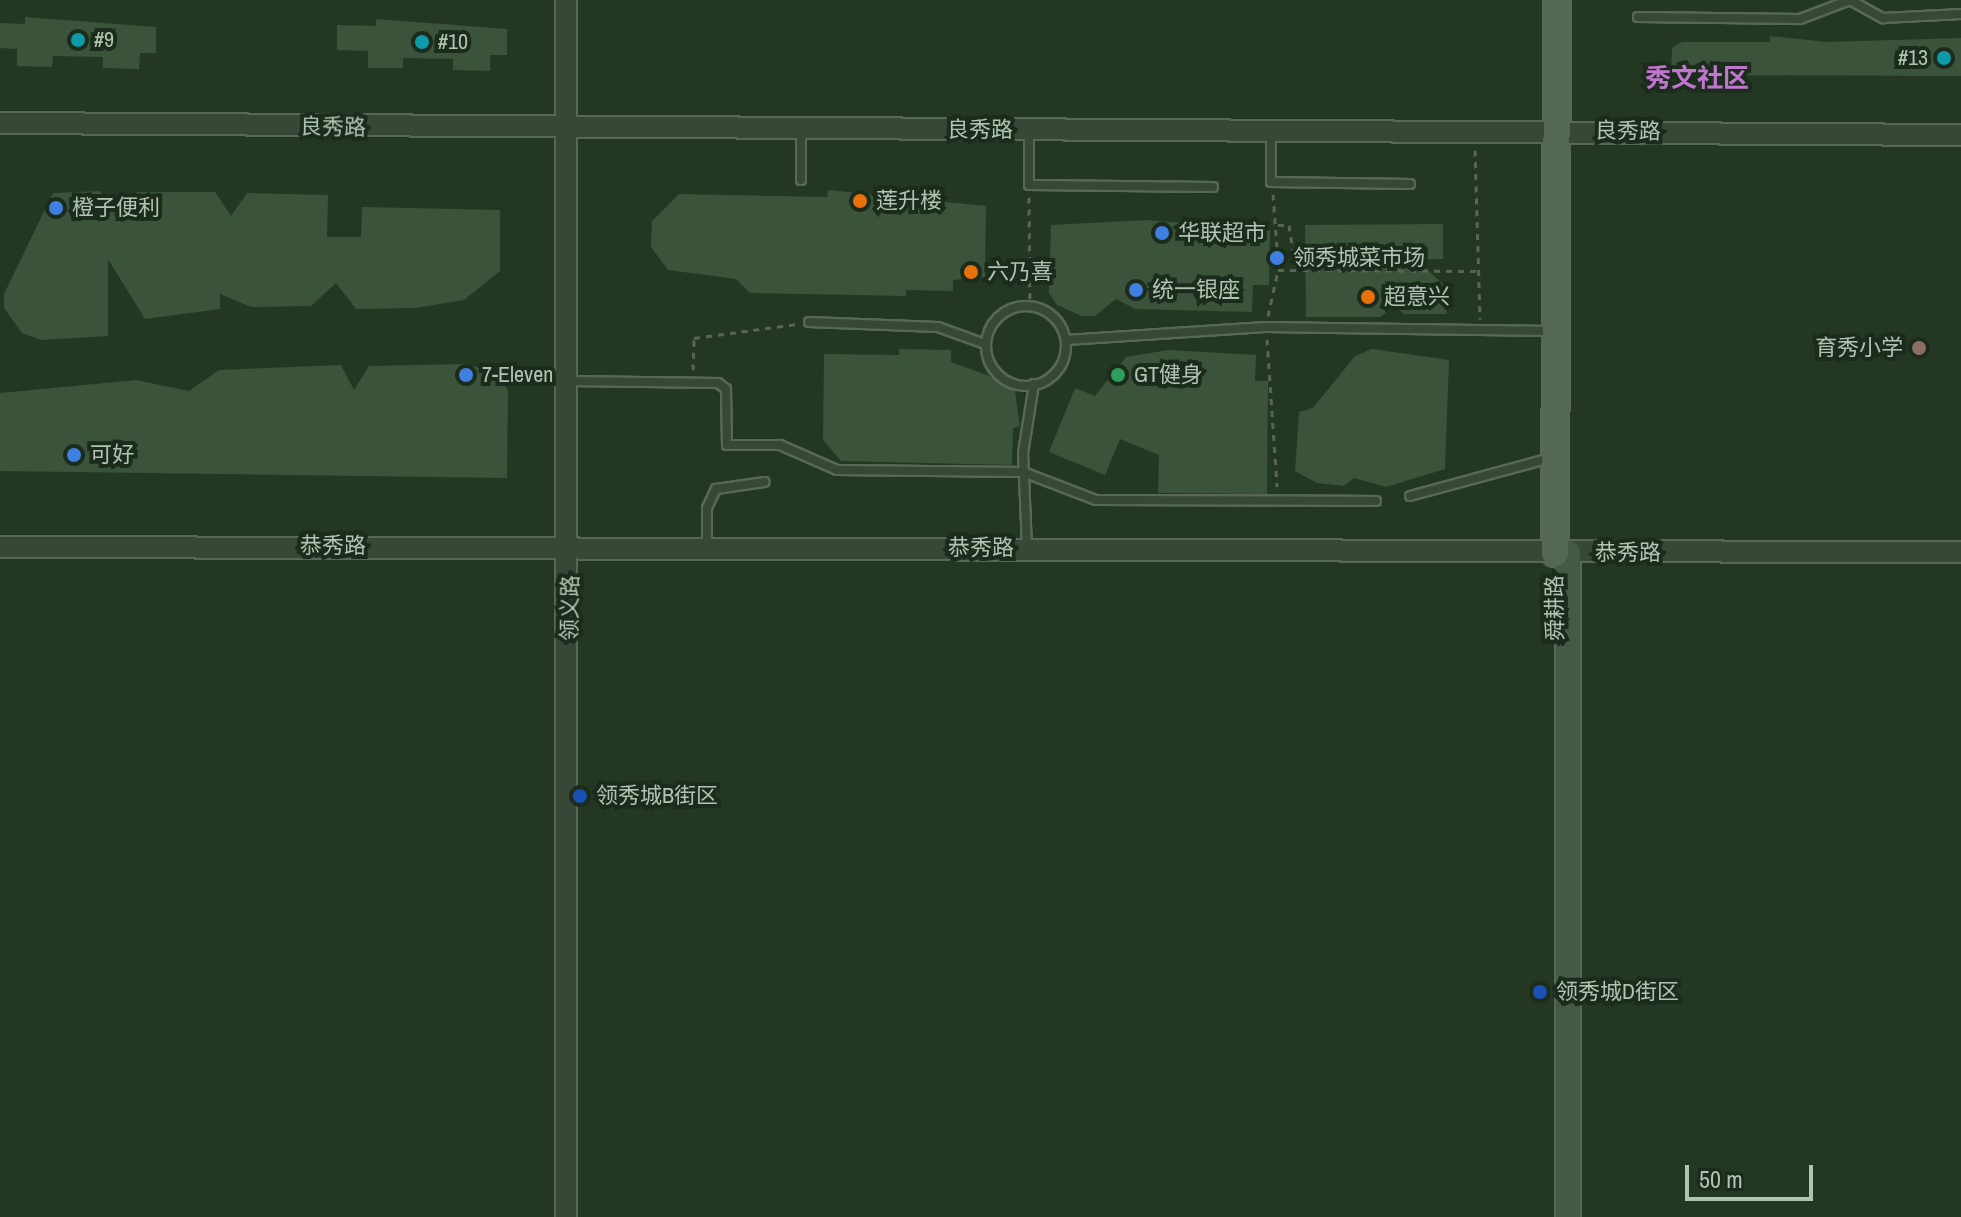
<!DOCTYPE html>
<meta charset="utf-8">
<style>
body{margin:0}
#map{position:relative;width:1961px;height:1217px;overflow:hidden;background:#243723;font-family:"Archivo Narrow","Noto Sans SC",sans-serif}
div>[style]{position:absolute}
.building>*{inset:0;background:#3b533a}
.path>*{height:3px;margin-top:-1.5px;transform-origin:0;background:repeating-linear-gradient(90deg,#5b6652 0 6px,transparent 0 12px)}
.roads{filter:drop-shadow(2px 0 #576857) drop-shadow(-2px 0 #576857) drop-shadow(0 2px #576857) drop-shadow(0 -2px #576857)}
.service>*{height:8px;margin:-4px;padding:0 4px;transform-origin:4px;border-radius:4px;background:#374836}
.service>.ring{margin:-4px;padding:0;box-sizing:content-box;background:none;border:8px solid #374836;border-radius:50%}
.tertiary>*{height:20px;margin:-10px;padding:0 10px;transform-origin:10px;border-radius:10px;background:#374836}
.secondary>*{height:24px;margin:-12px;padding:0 12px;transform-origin:12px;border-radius:12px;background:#455a45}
.primary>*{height:26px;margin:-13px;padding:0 13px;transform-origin:13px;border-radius:13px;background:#556854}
.dots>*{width:22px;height:22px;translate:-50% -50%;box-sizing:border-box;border:4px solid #1c2c1c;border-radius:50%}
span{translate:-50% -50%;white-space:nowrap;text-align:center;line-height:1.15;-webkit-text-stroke:8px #1c2c1c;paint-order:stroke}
.poi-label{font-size:22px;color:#b1c4b1}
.left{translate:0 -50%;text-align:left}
.right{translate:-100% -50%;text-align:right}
.street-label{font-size:22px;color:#b1c4b1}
.quarter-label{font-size:26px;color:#c075cf;font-weight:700}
.scale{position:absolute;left:1685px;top:1165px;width:128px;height:36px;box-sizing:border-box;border:4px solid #b1c4b1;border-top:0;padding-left:10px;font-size:24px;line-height:28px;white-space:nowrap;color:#b1c4b1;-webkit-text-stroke:6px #1c2c1c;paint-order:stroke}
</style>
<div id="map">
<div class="building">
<div style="clip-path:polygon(25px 17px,156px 27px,156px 53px,140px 53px,139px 69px,103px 68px,103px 57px,53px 56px,52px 67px,17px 66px,17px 49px,0 48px,0 23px,25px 24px)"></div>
<div style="clip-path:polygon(376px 19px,507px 29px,507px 55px,490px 55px,490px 71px,453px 70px,453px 59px,403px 58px,403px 68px,368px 68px,368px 51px,337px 50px,337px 25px,376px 26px)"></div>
<div style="clip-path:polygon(1770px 36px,1827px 42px,1961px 38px,1961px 76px,1671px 75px,1672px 48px,1682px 42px,1770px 42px)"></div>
<div style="clip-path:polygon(828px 190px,986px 206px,985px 277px,953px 280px,953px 291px,906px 290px,906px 296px,750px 293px,736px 279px,668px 270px,651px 247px,652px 221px,679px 194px,827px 197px)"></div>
<div style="clip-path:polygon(100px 191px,119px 218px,137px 192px,215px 192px,231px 216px,247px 193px,328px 195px,327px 237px,361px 237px,362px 207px,500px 210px,500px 271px,464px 300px,415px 308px,356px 309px,336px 283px,311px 306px,251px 307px,220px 294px,220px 309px,145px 319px,108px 259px,108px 336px,41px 340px,22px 333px,4px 308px,4px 294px,53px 193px)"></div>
<div style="clip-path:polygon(1146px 220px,1270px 230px,1269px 285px,1253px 285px,1252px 312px,1135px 309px,1116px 299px,1095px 316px,1081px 316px,1057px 305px,1049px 293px,1051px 225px)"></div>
<div style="clip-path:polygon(1443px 224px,1443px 259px,1416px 259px,1445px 286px,1447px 314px,1404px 314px,1395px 306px,1380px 317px,1306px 317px,1305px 225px)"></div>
<div style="clip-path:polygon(899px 349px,951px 350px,951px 362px,1014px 385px,1020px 426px,1013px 428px,1012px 465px,841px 461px,823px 440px,824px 354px,899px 355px)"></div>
<div style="clip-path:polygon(1372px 349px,1449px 360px,1445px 469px,1386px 487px,1354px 478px,1344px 486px,1317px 483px,1295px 471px,1299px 412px,1313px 408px,1355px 356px)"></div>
<div style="clip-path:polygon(1168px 350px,1256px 355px,1255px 381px,1268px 381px,1267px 494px,1158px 493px,1159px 455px,1120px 439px,1105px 475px,1049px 452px,1075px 388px,1095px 396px,1126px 357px)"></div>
<div style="clip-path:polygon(467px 364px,495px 373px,508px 390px,507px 478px,0 471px,0 393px,136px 380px,189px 391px,219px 370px,341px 365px,354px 390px,369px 366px)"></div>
</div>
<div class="path">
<div style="left:1475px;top:150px;width:169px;rotate:88.3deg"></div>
<div style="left:1273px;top:194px;width:55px;rotate:85.8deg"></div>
<div style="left:1029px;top:197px;width:109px;rotate:89.5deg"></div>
<div style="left:1278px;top:225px;width:11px"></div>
<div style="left:1289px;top:225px;width:46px;rotate:81.2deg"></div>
<div style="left:1268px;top:316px;width:47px;rotate:-77.7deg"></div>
<div style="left:1278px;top:270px;width:201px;rotate:0.3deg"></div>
<div style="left:1267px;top:339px;width:148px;rotate:86.1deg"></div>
<div style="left:693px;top:370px;width:32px;rotate:-88deg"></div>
<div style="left:694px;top:338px;width:104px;rotate:-7.7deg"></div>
</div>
<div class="roads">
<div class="service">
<div style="left:1638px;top:17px;width:162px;rotate:0.7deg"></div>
<div style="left:1800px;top:19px;width:53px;rotate:-20.8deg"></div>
<div style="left:1850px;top:0;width:38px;rotate:29deg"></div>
<div style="left:1883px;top:18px;width:78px;rotate:-2.9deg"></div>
<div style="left:1029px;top:131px;width:54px;rotate:90deg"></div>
<div style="left:1029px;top:185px;width:184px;rotate:0.6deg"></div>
<div style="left:1271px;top:131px;width:51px;rotate:90deg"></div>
<div style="left:1271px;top:182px;width:139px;rotate:0.8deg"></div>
<div style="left:801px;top:180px;width:50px;rotate:-90deg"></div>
<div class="ring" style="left:986px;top:306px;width:72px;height:72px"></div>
<div style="left:809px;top:322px;width:129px;rotate:2.2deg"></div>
<div style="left:938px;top:327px;width:50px;rotate:19.9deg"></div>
<div style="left:1066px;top:340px;width:200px;rotate:-3.7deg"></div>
<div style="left:1266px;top:327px;width:286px;rotate:0.8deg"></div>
<div style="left:569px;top:381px;width:149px;rotate:0.8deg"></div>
<div style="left:718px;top:383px;width:10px;rotate:37deg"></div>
<div style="left:726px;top:389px;width:56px;rotate:89deg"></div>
<div style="left:727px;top:445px;width:53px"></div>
<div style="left:780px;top:445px;width:62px;rotate:23.7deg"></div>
<div style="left:837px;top:470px;width:186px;rotate:0.6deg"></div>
<div style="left:1023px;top:472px;width:78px;rotate:21deg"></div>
<div style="left:1096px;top:500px;width:280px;rotate:0.2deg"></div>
<div style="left:1410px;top:496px;width:146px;rotate:-15.1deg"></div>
<div style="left:707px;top:546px;width:38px;rotate:-90deg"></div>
<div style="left:707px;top:508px;width:21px;rotate:-65deg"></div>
<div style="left:716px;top:489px;width:49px;rotate:-8.3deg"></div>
<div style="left:1027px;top:548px;width:95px;rotate:-92.4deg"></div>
<div style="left:1023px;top:453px;width:70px;rotate:-80.9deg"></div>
</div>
<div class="tertiary">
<div style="left:566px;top:0;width:1217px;rotate:90deg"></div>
<div style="left:0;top:123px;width:1961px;rotate:0.35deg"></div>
<div style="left:0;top:547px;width:1961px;rotate:0.15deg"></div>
</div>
<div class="secondary">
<div style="left:1568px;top:553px;width:664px;rotate:90deg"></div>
</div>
<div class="primary">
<div style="left:1555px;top:553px;width:553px;rotate:-89.79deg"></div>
</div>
</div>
<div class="dots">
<div style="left:78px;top:40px;background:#0f9aa8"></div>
<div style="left:422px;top:42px;background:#0f9aa8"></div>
<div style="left:1944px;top:58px;background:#0f9aa8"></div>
<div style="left:860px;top:201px;background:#e8710a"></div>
<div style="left:56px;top:208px;background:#3f7fe0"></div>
<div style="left:1162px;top:233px;background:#3f7fe0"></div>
<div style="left:1277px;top:258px;background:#3f7fe0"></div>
<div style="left:971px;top:272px;background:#e8710a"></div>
<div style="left:1136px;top:290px;background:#3f7fe0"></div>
<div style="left:1368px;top:297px;background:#e8710a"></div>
<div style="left:1919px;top:348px;background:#8d6e63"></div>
<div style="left:466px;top:375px;background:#3f7fe0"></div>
<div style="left:1118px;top:375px;background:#2e9e5b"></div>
<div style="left:74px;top:455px;background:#3f7fe0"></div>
<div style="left:580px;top:796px;background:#1a4fb4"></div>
<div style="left:1540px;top:992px;background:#1a4fb4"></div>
</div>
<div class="poi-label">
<span class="left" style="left:94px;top:40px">#9</span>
<span class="left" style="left:438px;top:42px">#10</span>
<span class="right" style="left:1928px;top:58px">#13</span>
<span class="left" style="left:876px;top:201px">莲升楼</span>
<span class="left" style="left:72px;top:208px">橙子便利</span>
<span class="left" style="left:1178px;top:233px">华联超市</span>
<span class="left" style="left:1293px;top:258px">领秀城菜市场</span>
<span class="left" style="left:987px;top:272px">六乃喜</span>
<span class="left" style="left:1152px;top:290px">统一银座</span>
<span class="left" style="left:1384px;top:297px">超意兴</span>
<span class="right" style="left:1903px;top:348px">育秀小学</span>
<span class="left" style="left:482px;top:375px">7-Eleven</span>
<span class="left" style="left:1134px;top:375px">GT健身</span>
<span class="left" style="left:90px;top:455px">可好</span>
<span class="left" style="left:596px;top:796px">领秀城B街区</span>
<span class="left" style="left:1556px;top:992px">领秀城D街区</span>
</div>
<div class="street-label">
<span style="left:333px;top:127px;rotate:1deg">良秀路</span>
<span style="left:980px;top:130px">良秀路</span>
<span style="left:1628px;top:131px;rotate:1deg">良秀路</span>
<span style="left:333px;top:546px">恭秀路</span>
<span style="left:981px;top:548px">恭秀路</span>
<span style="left:1628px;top:553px">恭秀路</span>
<span style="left:570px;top:608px;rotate:-89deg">领义路</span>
<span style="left:1555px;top:608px;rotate:-91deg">舜耕路</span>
</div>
<div class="quarter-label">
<span style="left:1697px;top:78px">秀文社区</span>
</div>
<div class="scale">50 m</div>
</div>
